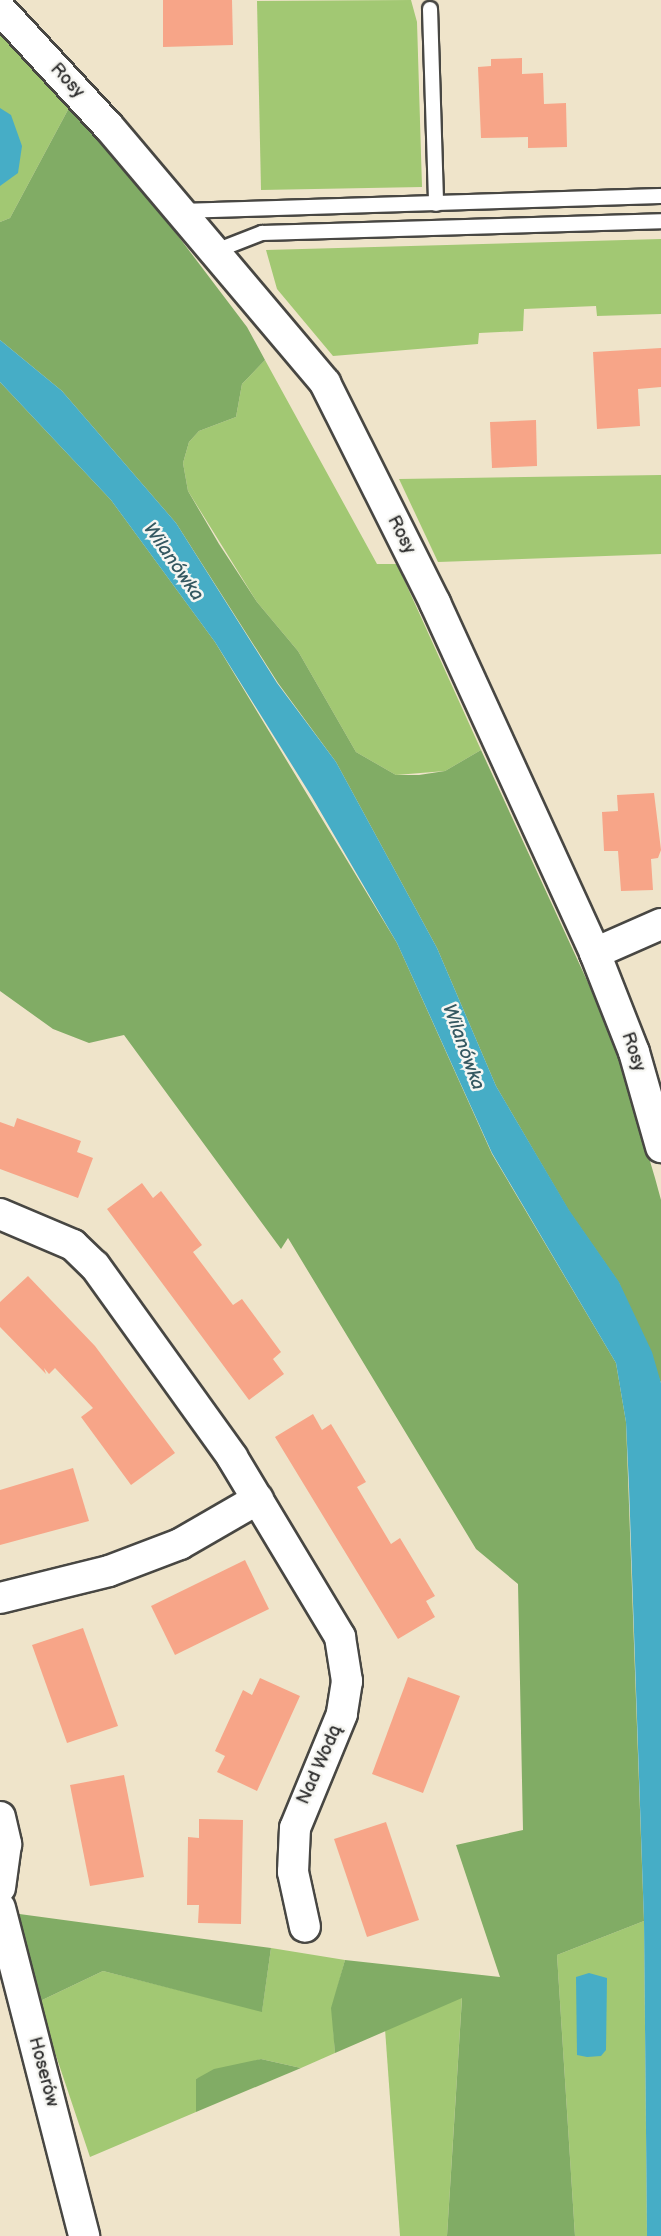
<!DOCTYPE html>
<meta charset="utf-8">
<style>
body{margin:0}
#map{position:relative;width:661px;height:2236px;overflow:hidden;background:#efe4ca;font-family:"Balsamiq Sans",sans-serif}
div>[style]{position:absolute}
.green>*{inset:0;background:#a2c873}
.forest>*{inset:0;background:#81ac65}
.water>*{inset:0;background:#46adc6}
.building>*{inset:0;background:#f7a588}
.roads{filter:drop-shadow(2px 0 #484743) drop-shadow(-2px 0 #484743) drop-shadow(0 2px #484743) drop-shadow(0 -2px #484743)}
.service>*{height:14px;margin:-7px;padding:0 7px;transform-origin:7px;border-radius:7px;background:#fff}
.minor>*{height:30px;margin:-15px;padding:0 15px;transform-origin:15px;border-radius:15px;background:#fff}
span{translate:-50% -50%;white-space:nowrap;text-align:center;line-height:1.15;-webkit-text-stroke:5px #f6f6f2;paint-order:stroke}
.street-label{font-size:18px;color:#2b2b2b}
.water-label{font-size:19px;color:#345861;font-style:italic}
</style>
<div id="map">
<div class="green">
<div style="clip-path:polygon(411px 0,417px 22px,422px 187px,261px 190px,257px 1px)"></div>
<div style="clip-path:polygon(0 34px,70px 106px,10px 218px,0 222px)"></div>
<div style="clip-path:polygon(661px 239px,661px 314px,597px 316px,596px 306px,524px 309px,523px 331px,479px 333px,478px 344px,333px 356px,277px 289px,266px 250px)"></div>
<div style="clip-path:polygon(265px 360px,377px 564px,397px 564px,481px 750px,445px 771px,396px 775px,356px 752px,298px 651px,257px 602px,188px 491px,183px 463px,189px 442px,199px 431px,236px 417px,242px 384px)"></div>
<div style="clip-path:polygon(661px 475px,661px 554px,438px 562px,399px 479px)"></div>
<div style="clip-path:polygon(644px 1921px,647px 2236px,575px 2236px,557px 1955px)"></div>
<div style="clip-path:polygon(271px 1948px,345px 1960px,332px 2008px,335px 2053px,301px 2068px,261px 2059px,196px 2079px,196px 2112px,90px 2157px,38px 2002px,103px 1971px,262px 2011px)"></div>
<div style="clip-path:polygon(462px 1997px,447px 2236px,400px 2236px,385px 2029px)"></div>
</div>
<div class="forest">
<div style="clip-path:polygon(70px 106px,172px 228px,247px 327px,265px 360px,242px 384px,236px 417px,199px 431px,189px 442px,183px 463px,188px 491px,219px 544px,257px 602px,298px 651px,356px 752px,396px 775px,419px 775px,445px 771px,481px 750px,613px 1037px,655px 1178px,661px 1200px,661px 1383px,619px 1283px,569px 1211px,496px 1086px,437px 948px,336px 762px,278px 683px,176px 523px,62px 391px,0 340px,0 222px,10px 218px)"></div>
<div style="clip-path:polygon(0 382px,111px 500px,215px 642px,397px 943px,492px 1154px,616px 1363px,626px 1422px,644px 1921px,557px 1955px,575px 2236px,447px 2236px,462px 1998px,335px 2053px,331px 2008px,345px 1960px,500px 1977px,456px 1845px,523px 1830px,518px 1584px,476px 1549px,288px 1238px,281px 1249px,124px 1035px,89px 1043px,53px 1029px,0 991px)"></div>
<div style="clip-path:polygon(12px 1913px,271px 1948px,262px 2012px,103px 1971px,38px 2002px)"></div>
<div style="clip-path:polygon(261px 2059px,301px 2068px,196px 2112px,196px 2079px,214px 2069px)"></div>
</div>
<div class="water">
<div style="clip-path:polygon(0 108px,11px 115px,22px 146px,18px 173px,0 186px)"></div>
<div style="clip-path:polygon(0 340px,62px 391px,176px 523px,277px 683px,336px 762px,437px 948px,496px 1086px,569px 1210px,619px 1282px,652px 1352px,661px 1383px,661px 2236px,647px 2236px,644px 1921px,629px 1487px,626px 1422px,616px 1363px,492px 1153px,397px 943px,312px 797px,215px 642px,111px 500px,0 382px)"></div>
<div style="clip-path:polygon(589px 1973px,607px 1978px,606px 2050px,601px 2056px,587px 2057px,577px 2055px,576px 1977px)"></div>
</div>
<div class="building">
<div style="clip-path:polygon(163px 0,232px 0,233px 45px,163px 47px)"></div>
<div style="clip-path:polygon(522px 58px,522px 74px,543px 73px,544px 104px,566px 103px,567px 147px,528px 148px,528px 137px,481px 138px,478px 67px,491px 66px,491px 59px)"></div>
<div style="clip-path:polygon(661px 348px,661px 387px,638px 389px,640px 426px,597px 429px,593px 352px)"></div>
<div style="clip-path:polygon(536px 420px,537px 466px,492px 468px,490px 422px)"></div>
<div style="clip-path:polygon(654px 793px,661px 850px,658px 858px,651px 859px,653px 890px,621px 891px,618px 851px,604px 851px,602px 812px,618px 811px,617px 795px)"></div>
<div style="clip-path:polygon(17px 1118px,81px 1141px,77px 1152px,93px 1158px,78px 1198px,0 1169px,0 1122px,14px 1127px)"></div>
<div style="clip-path:polygon(142px 1183px,153px 1198px,161px 1191px,202px 1245px,193px 1252px,233px 1305px,242px 1299px,281px 1352px,273px 1359px,284px 1374px,249px 1400px,107px 1209px)"></div>
<div style="clip-path:polygon(28px 1276px,95px 1346px,175px 1453px,131px 1485px,81px 1417px,93px 1408px,55px 1368px,49px 1374px,44px 1368px,46px 1374px,0 1327px,0 1302px)"></div>
<div style="clip-path:polygon(313px 1414px,322px 1430px,331px 1424px,366px 1482px,357px 1487px,391px 1544px,400px 1538px,435px 1596px,426px 1601px,435px 1617px,398px 1639px,275px 1437px)"></div>
<div style="clip-path:polygon(73px 1468px,89px 1521px,0 1545px,0 1490px)"></div>
<div style="clip-path:polygon(245px 1560px,269px 1609px,175px 1655px,151px 1606px)"></div>
<div style="clip-path:polygon(83px 1628px,118px 1726px,67px 1743px,32px 1645px)"></div>
<div style="clip-path:polygon(408px 1677px,460px 1696px,423px 1793px,372px 1774px)"></div>
<div style="clip-path:polygon(260px 1678px,300px 1696px,257px 1791px,217px 1772px,225px 1756px,215px 1751px,243px 1690px,252px 1695px)"></div>
<div style="clip-path:polygon(124px 1775px,144px 1877px,90px 1886px,70px 1785px)"></div>
<div style="clip-path:polygon(199px 1819px,243px 1820px,241px 1924px,198px 1923px,199px 1905px,187px 1905px,188px 1837px,199px 1838px)"></div>
<div style="clip-path:polygon(386px 1822px,419px 1920px,367px 1937px,334px 1839px)"></div>
</div>
<div class="roads">
<div class="service">
<div style="left:430px;top:9px;width:195px;rotate:88.2deg"></div>
<div style="left:180px;top:211px;width:481px;rotate:-1.8deg"></div>
<div style="left:213px;top:252px;width:53px;rotate:-21.2deg"></div>
<div style="left:262px;top:233px;width:399px;rotate:-1.7deg"></div>
</div>
<div class="minor">
<div style="left:0;top:9px;width:161px;rotate:47.3deg"></div>
<div style="left:109px;top:127px;width:335px;rotate:49.8deg"></div>
<div style="left:325px;top:383px;width:246px;rotate:63.4deg"></div>
<div style="left:435px;top:603px;width:385px;rotate:65.4deg"></div>
<div style="left:595px;top:953px;width:106px;rotate:68.5deg"></div>
<div style="left:634px;top:1052px;width:99px;rotate:74.1deg"></div>
<div style="left:595px;top:953px;width:72px;rotate:-23.7deg"></div>
<div style="left:0;top:1214px;width:79px;rotate:23deg"></div>
<div style="left:73px;top:1245px;width:30px;rotate:44deg"></div>
<div style="left:95px;top:1266px;width:235px;rotate:54.3deg"></div>
<div style="left:232px;top:1457px;width:210px;rotate:59deg"></div>
<div style="left:340px;top:1637px;width:45px;rotate:81deg"></div>
<div style="left:347px;top:1681px;width:33px;rotate:99deg"></div>
<div style="left:342px;top:1714px;width:123px;rotate:112.4deg"></div>
<div style="left:295px;top:1828px;width:44px;rotate:92.6deg"></div>
<div style="left:293px;top:1872px;width:56px;rotate:77.7deg"></div>
<div style="left:0;top:1598px;width:112px;rotate:-13.9deg"></div>
<div style="left:109px;top:1571px;width:76px;rotate:-20.8deg"></div>
<div style="left:180px;top:1544px;width:90px;rotate:-30deg"></div>
<div style="left:0;top:1817px;width:28px;rotate:77deg"></div>
<div style="left:6px;top:1844px;width:44px;rotate:97.8deg"></div>
<div style="left:0;top:1908px;width:339px;rotate:75.6deg"></div>
</div>
</div>
<div class="street-label">
<span style="left:67px;top:81px;rotate:47deg">Rosy</span>
<span style="left:401px;top:535px;rotate:63deg">Rosy</span>
<span style="left:633px;top:1052px;rotate:71deg">Rosy</span>
<span style="left:320px;top:1765px;rotate:-66deg">Nad Wodą</span>
<span style="left:43px;top:2072px;rotate:75deg">Hoserów</span>
</div>
<div class="water-label">
<span style="left:173px;top:562px;rotate:55deg">Wilanówka</span>
<span style="left:463px;top:1047px;rotate:70deg">Wilanówka</span>
</div>
</div>
